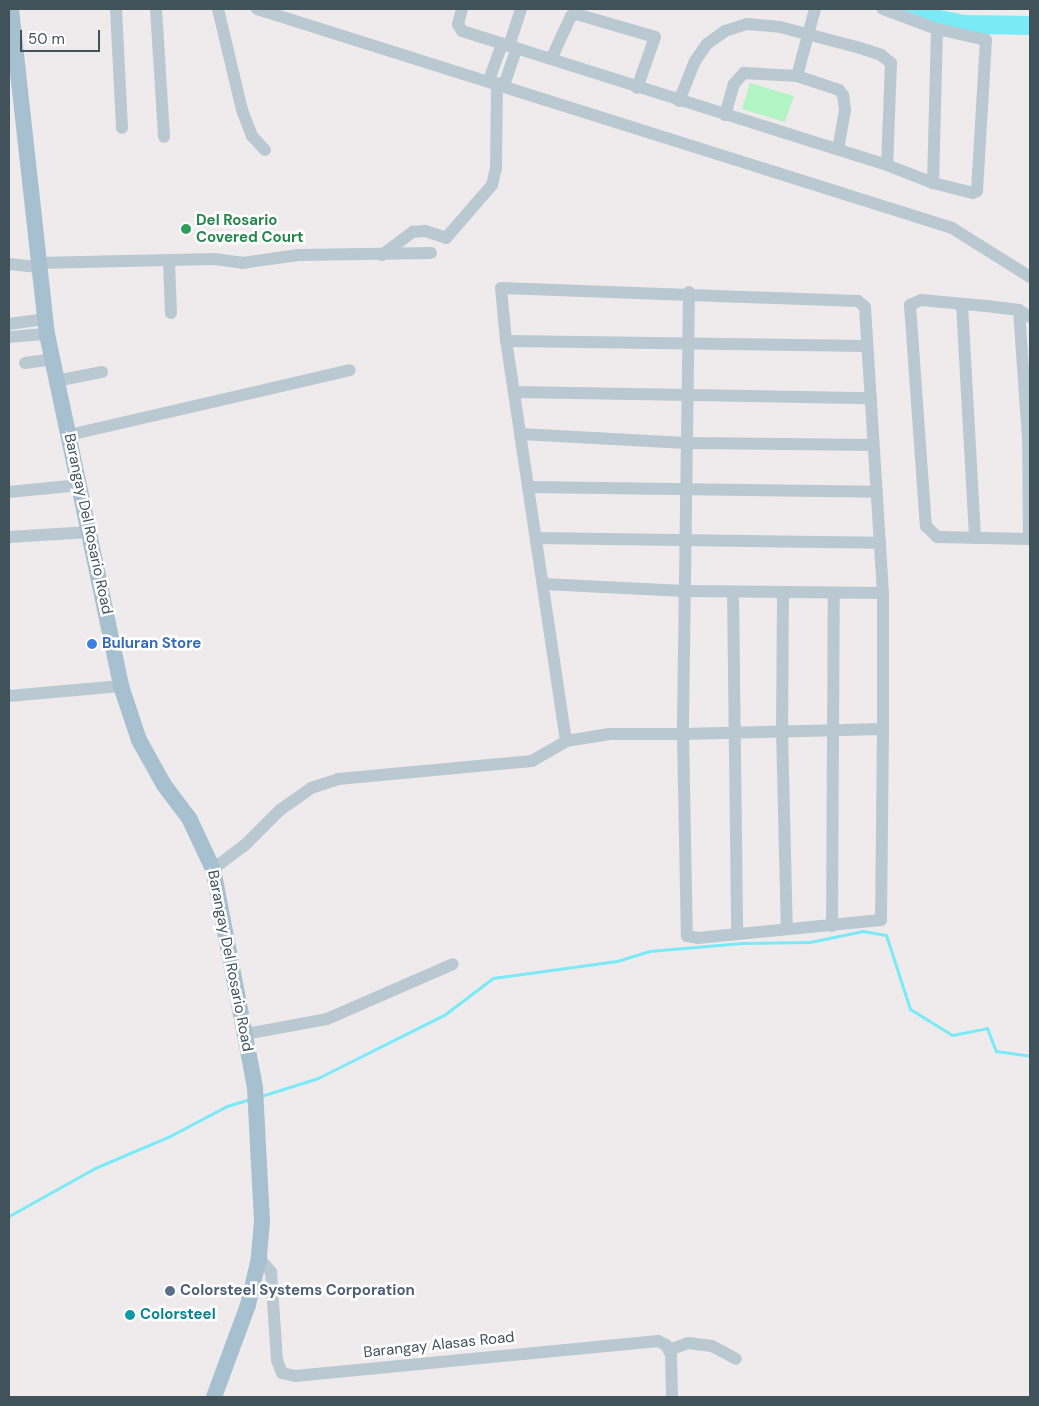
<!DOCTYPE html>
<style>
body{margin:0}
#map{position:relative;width:1039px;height:1406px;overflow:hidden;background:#efebec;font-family:"DM Sans",sans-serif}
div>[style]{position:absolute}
.green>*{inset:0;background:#b3f4c5}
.stream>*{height:3px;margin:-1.5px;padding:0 1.5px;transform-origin:1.5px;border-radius:1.5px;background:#7aebf6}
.river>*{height:19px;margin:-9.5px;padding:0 9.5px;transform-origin:9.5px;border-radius:9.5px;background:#7aebf6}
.minor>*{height:12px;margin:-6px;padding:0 6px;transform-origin:6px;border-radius:6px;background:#bac9d1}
.major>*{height:16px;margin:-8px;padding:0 8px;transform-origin:8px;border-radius:8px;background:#a7c0cf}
.dots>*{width:14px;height:14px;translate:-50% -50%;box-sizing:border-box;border:2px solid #fff;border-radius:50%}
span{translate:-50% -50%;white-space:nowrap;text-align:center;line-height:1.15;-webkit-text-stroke:5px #fff;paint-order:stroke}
.leisure-label{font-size:15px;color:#27864d;font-weight:700}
.left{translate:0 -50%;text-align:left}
.street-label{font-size:15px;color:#42525b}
.shop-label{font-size:15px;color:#366cbe;font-weight:700}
.service-label{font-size:15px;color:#4e5e75;font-weight:700}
.culture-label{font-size:15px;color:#0d838f;font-weight:700}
.frame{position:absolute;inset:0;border:10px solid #42525b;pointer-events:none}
.scale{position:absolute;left:20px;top:30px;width:80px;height:22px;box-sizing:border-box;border:2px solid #42525b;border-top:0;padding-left:6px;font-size:15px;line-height:18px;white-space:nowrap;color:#42525b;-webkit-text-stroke:4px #fff;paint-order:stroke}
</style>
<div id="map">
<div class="green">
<div style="clip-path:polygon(750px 83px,794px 96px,785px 122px,742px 109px)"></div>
</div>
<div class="stream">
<div style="left:261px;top:1096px;width:60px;rotate:-17.5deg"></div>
<div style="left:318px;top:1078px;width:141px;rotate:-26.6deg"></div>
<div style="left:444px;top:1015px;width:61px;rotate:-37.1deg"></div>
<div style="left:493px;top:978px;width:125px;rotate:-7.8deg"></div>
<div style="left:617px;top:961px;width:34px;rotate:-17deg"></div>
<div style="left:649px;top:951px;width:93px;rotate:-4.9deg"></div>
<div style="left:742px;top:943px;width:68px;rotate:-0.8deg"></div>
<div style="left:810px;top:942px;width:54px;rotate:-11.7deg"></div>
<div style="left:863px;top:931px;width:23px;rotate:10deg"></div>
<div style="left:886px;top:935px;width:78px;rotate:72deg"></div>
<div style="left:910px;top:1009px;width:49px;rotate:31.8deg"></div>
<div style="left:952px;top:1035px;width:36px;rotate:-11deg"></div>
<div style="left:987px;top:1028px;width:25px;rotate:69deg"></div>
<div style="left:996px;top:1051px;width:34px;rotate:8deg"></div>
<div style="left:9px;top:1216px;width:98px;rotate:-29.2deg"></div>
<div style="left:95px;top:1168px;width:82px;rotate:-23.1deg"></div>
<div style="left:170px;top:1136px;width:64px;rotate:-27.8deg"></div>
<div style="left:227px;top:1106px;width:24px;rotate:-17deg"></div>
</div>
<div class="river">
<div style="left:907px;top:9px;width:9px;rotate:36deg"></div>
<div style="left:914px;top:14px;width:51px;rotate:11.3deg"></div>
<div style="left:964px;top:24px;width:66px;rotate:0.9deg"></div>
</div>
<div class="minor">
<div style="left:116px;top:9px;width:119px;rotate:87.1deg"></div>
<div style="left:156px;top:9px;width:128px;rotate:86.4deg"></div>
<div style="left:218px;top:9px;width:104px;rotate:76.6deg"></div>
<div style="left:242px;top:110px;width:28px;rotate:69deg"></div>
<div style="left:252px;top:136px;width:19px;rotate:47deg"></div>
<div style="left:257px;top:9px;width:729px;rotate:17.49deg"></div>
<div style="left:952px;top:228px;width:92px;rotate:32.1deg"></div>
<div style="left:462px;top:9px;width:16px;rotate:105deg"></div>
<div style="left:458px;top:24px;width:8px;rotate:60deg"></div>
<div style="left:462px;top:31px;width:446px;rotate:17.5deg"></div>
<div style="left:887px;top:165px;width:49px;rotate:21.4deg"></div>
<div style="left:933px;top:183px;width:41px;rotate:14deg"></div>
<div style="left:973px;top:193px;width:4px;rotate:-27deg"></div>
<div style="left:977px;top:191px;width:151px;rotate:-86.6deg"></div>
<div style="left:986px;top:40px;width:50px;rotate:-167.3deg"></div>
<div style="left:937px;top:29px;width:58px;rotate:-159.7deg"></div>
<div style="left:509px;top:46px;width:39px;rotate:-72deg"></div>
<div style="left:552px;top:57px;width:45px;rotate:-65.1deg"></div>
<div style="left:571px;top:16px;width:5px;rotate:-22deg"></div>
<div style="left:576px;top:14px;width:82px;rotate:16.2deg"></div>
<div style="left:655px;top:37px;width:54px;rotate:109.4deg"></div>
<div style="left:797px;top:76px;width:69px;rotate:-75deg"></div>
<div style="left:489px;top:80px;width:37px;rotate:-70deg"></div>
<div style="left:504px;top:85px;width:39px;rotate:-71deg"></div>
<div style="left:679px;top:101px;width:43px;rotate:-68.2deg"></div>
<div style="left:695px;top:61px;width:21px;rotate:-55deg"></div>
<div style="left:707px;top:44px;width:22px;rotate:-36deg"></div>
<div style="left:725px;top:31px;width:23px;rotate:-18deg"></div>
<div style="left:747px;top:24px;width:33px;rotate:5deg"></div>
<div style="left:780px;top:27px;width:83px;rotate:14.7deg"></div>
<div style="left:860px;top:48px;width:22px;rotate:18deg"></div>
<div style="left:881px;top:55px;width:13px;rotate:39deg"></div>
<div style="left:891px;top:63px;width:102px;rotate:92.2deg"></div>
<div style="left:725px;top:115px;width:32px;rotate:-74deg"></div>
<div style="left:734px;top:84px;width:15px;rotate:-48deg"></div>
<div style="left:744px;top:73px;width:53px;rotate:3.2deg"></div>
<div style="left:797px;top:76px;width:44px;rotate:18.4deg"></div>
<div style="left:839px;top:90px;width:6px;rotate:51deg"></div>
<div style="left:843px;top:95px;width:15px;rotate:82deg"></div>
<div style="left:845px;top:110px;width:40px;rotate:100deg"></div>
<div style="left:933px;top:183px;width:154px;rotate:-88.5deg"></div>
<div style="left:382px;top:255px;width:39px;rotate:-37deg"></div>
<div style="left:413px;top:232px;width:12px;rotate:-5deg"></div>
<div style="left:425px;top:231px;width:22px;rotate:18deg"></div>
<div style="left:446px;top:238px;width:70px;rotate:-49deg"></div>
<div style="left:492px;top:185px;width:17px;rotate:-77deg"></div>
<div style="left:496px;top:168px;width:85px;rotate:-89.3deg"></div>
<div style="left:169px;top:261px;width:52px;rotate:87.8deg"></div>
<div style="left:37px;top:263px;width:178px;rotate:-1.3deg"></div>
<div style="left:215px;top:259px;width:27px;rotate:8deg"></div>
<div style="left:242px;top:263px;width:57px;rotate:-8.1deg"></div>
<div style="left:298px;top:255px;width:133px;rotate:-0.9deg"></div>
<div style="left:9px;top:264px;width:29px;rotate:6deg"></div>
<div style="left:689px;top:292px;width:442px;rotate:90.8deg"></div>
<div style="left:683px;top:734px;width:200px;rotate:-1.4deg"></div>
<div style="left:883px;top:729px;width:136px;rotate:-90deg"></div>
<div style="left:962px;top:304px;width:234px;rotate:86.8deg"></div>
<div style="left:1019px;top:310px;width:129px;rotate:86deg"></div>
<div style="left:1028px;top:439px;width:100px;rotate:89.4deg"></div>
<div style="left:1030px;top:317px;width:13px;rotate:-148deg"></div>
<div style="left:1019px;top:310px;width:33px;rotate:-173deg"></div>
<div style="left:986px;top:306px;width:65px;rotate:-174.7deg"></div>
<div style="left:921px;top:300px;width:12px;rotate:156deg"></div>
<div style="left:910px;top:305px;width:222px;rotate:85.9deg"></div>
<div style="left:926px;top:526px;width:16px;rotate:45deg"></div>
<div style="left:937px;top:537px;width:93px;rotate:1.2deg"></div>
<div style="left:9px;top:324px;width:37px;rotate:-8deg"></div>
<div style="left:9px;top:337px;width:38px;rotate:-5deg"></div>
<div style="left:506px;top:341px;width:361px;rotate:0.8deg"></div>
<div style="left:25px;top:363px;width:27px;rotate:-8deg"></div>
<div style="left:56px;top:381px;width:47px;rotate:-11.1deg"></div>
<div style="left:514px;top:392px;width:357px;rotate:1deg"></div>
<div style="left:521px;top:434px;width:165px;rotate:3.1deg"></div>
<div style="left:686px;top:443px;width:187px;rotate:0.6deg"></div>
<div style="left:69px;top:435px;width:288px;rotate:-13deg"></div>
<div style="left:528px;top:487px;width:349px;rotate:0.8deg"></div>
<div style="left:9px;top:492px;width:71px;rotate:-5.6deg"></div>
<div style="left:9px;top:537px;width:81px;rotate:-3.5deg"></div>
<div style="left:537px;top:538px;width:343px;rotate:0.8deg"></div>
<div style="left:733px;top:592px;width:342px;rotate:89.3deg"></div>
<div style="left:783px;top:592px;width:139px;rotate:90.4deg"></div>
<div style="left:782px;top:731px;width:198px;rotate:88.6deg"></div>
<div style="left:9px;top:696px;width:112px;rotate:-5.1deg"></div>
<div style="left:566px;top:741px;width:44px;rotate:-9.2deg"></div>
<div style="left:609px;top:734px;width:74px"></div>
<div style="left:683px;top:734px;width:202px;rotate:88.9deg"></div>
<div style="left:687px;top:936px;width:11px;rotate:10deg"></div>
<div style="left:698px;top:938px;width:184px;rotate:-5.6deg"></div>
<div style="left:881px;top:920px;width:191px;rotate:-89.4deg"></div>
<div style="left:213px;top:869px;width:39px;rotate:-37deg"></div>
<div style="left:244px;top:846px;width:51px;rotate:-45deg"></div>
<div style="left:280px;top:810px;width:38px;rotate:-35deg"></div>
<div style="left:311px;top:788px;width:28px;rotate:-18deg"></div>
<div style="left:338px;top:779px;width:195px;rotate:-5.3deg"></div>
<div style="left:532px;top:761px;width:39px;rotate:-30deg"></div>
<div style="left:566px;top:741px;width:404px;rotate:-98.5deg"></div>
<div style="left:506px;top:341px;width:53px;rotate:-95.4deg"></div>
<div style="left:501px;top:288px;width:357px;rotate:2.1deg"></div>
<div style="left:858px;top:301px;width:9px;rotate:41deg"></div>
<div style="left:865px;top:307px;width:287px;rotate:86.4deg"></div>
<div style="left:883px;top:593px;width:199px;rotate:-179.4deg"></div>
<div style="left:684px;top:591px;width:141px;rotate:-177.2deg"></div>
<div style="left:832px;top:926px;width:332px;rotate:-89.7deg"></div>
<div style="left:246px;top:1034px;width:82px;rotate:-10.5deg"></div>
<div style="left:327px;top:1019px;width:137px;rotate:-23.6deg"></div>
<div style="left:259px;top:1258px;width:18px;rotate:49deg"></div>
<div style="left:271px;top:1272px;width:88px;rotate:86.1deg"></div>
<div style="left:277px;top:1360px;width:14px;rotate:69deg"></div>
<div style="left:282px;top:1373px;width:13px;rotate:13deg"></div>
<div style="left:295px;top:1376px;width:365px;rotate:-5.5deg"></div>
<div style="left:658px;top:1341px;width:9px;rotate:27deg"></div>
<div style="left:666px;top:1345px;width:11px;rotate:63deg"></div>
<div style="left:671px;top:1355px;width:42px;rotate:88.6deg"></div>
<div style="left:669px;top:1350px;width:20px;rotate:-20deg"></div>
<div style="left:688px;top:1343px;width:24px;rotate:7deg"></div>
<div style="left:712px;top:1346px;width:27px;rotate:28deg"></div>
</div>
<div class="major">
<div style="left:11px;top:9px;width:327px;rotate:83.7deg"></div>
<div style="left:47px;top:334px;width:360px;rotate:78.1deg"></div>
<div style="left:121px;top:686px;width:57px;rotate:71.6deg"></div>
<div style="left:139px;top:740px;width:51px;rotate:60.9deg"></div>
<div style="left:164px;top:785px;width:41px;rotate:52.9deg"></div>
<div style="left:189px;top:818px;width:56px;rotate:64.8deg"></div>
<div style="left:213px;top:869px;width:223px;rotate:79.1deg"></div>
<div style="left:255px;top:1088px;width:133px;rotate:87deg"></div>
<div style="left:262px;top:1221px;width:37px;rotate:95deg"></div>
<div style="left:259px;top:1258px;width:48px;rotate:103.2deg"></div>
<div style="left:248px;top:1305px;width:98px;rotate:110.3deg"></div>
</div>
<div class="dots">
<div style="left:186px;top:229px;background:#2e9e5b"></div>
<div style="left:92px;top:644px;background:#3f7fe0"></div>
<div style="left:170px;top:1291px;background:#5c6f8a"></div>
<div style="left:130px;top:1315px;background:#0f9aa8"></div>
</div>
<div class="leisure-label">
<span class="left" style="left:196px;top:229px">Del Rosario<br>Covered Court</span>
</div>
<div class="street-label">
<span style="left:88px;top:524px;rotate:78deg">Barangay Del Rosario Road</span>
<span style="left:230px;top:961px;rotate:79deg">Barangay Del Rosario Road</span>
<span style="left:439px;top:1345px;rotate:-6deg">Barangay Alasas Road</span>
</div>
<div class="shop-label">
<span class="left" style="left:102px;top:644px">Buluran Store</span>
</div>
<div class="service-label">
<span class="left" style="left:180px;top:1291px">Colorsteel Systems Corporation</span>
</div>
<div class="culture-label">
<span class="left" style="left:140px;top:1315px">Colorsteel</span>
</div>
<div class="frame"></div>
<div class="scale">50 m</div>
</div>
